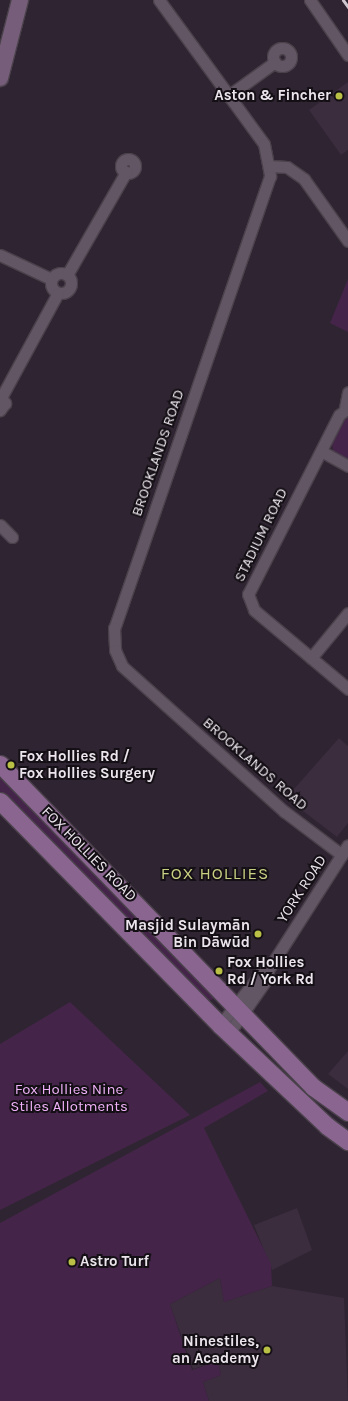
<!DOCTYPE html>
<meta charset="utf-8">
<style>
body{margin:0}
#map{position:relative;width:348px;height:1401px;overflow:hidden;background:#2f2431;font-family:Karla,sans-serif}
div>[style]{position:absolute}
.built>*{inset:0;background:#3b2c3e}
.green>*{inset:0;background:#442549}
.roads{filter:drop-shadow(1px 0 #4a414b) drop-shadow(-1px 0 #4a414b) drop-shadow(0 1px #4a414b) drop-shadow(0 -1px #4a414b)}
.minor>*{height:11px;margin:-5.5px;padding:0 5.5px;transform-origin:5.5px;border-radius:5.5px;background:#625564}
.minor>.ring{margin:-5.5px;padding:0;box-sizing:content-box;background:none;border:11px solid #625564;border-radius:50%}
.secondary>*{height:16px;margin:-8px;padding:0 8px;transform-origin:8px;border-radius:8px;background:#765d79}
.primary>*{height:17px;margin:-8.5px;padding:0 8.5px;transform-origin:8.5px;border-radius:8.5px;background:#89658f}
.rail>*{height:3px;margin:-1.5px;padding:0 1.5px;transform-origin:1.5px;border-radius:1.5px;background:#cfc7d0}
.dots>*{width:11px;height:11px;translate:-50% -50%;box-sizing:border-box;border:2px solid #140f15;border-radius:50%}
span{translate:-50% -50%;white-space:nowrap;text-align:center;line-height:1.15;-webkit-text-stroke:4px #140f15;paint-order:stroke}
.poi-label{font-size:15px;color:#ece5ed;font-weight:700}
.right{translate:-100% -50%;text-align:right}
.left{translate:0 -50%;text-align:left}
.street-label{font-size:15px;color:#ece5ed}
.park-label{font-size:15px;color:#eeb1f7}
.quarter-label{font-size:17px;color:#cad082;letter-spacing:1px}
</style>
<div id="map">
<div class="built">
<div style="clip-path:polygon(348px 82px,348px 150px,341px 155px,309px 110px)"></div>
<div style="clip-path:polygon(339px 738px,348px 746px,348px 823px,337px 837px,286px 798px)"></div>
<div style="clip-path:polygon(348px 1051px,348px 1089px,328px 1074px)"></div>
<div style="clip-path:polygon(297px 1208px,312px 1250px,272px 1270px,254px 1225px)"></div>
<div style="clip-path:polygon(220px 1278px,224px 1302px,272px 1286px,344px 1298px,348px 1401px,209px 1401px,203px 1382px,221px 1375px,218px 1361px,193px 1369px,170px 1304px)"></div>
</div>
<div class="green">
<div style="clip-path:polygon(348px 279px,348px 332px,330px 323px)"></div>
<div style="clip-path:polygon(348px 417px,348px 460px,333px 451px,332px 444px,340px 424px)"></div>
<div style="clip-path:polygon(0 772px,215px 998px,211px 1000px,199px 996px,0 796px)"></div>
<div style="clip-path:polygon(70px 1002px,190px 1115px,0 1210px,0 1044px)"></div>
<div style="clip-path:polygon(260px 1082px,268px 1091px,204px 1128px,271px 1264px,272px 1286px,224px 1302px,220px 1278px,170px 1304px,192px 1370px,218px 1361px,221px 1375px,203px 1382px,209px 1401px,0 1401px,0 1223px)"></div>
</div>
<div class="roads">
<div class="minor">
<div style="left:159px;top:0;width:178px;rotate:53.9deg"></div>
<div style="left:264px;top:144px;width:33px;rotate:79deg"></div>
<div style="left:270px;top:176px;width:478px;rotate:109deg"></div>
<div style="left:114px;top:628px;width:22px;rotate:87deg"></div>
<div style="left:115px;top:650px;width:17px;rotate:66deg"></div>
<div style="left:122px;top:666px;width:219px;rotate:41.9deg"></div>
<div style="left:285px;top:812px;width:71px;rotate:37deg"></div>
<div style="left:310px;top:0;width:67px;rotate:55.4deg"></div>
<div class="ring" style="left:273px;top:48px;width:7px;height:7px"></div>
<div style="left:228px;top:96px;width:58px;rotate:-35.9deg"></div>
<div class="ring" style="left:121px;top:159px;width:3px;height:3px"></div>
<div style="left:269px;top:166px;width:18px;rotate:3deg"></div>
<div style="left:287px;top:167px;width:21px;rotate:35deg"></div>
<div style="left:304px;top:179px;width:76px;rotate:54.6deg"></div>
<div style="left:0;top:255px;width:56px;rotate:25.2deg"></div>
<div class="ring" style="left:51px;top:273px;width:9px;height:9px"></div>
<div style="left:67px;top:275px;width:119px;rotate:-60.2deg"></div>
<div style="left:0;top:396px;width:9px;rotate:54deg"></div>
<div style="left:5px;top:403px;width:9px;rotate:126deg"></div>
<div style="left:2px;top:396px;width:117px;rotate:-61.5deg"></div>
<div style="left:345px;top:408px;width:16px;rotate:-79deg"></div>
<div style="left:348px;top:408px;width:11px;rotate:142deg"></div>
<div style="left:339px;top:415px;width:201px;rotate:116.9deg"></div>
<div style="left:248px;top:594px;width:17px;rotate:69deg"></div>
<div style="left:254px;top:610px;width:123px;rotate:40deg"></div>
<div style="left:321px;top:451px;width:31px;rotate:29deg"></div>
<div style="left:0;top:525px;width:17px;rotate:45deg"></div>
<div style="left:311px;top:658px;width:58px;rotate:-50.6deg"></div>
<div style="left:220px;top:1025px;width:68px;rotate:-51.6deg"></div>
<div style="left:262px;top:972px;width:6px;rotate:-18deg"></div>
<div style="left:229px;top:1033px;width:68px;rotate:-55.1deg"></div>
<div style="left:268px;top:977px;width:7px;rotate:-90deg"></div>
<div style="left:268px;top:970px;width:148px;rotate:-57.4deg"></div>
</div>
<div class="secondary">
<div style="left:0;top:78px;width:81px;rotate:-75.6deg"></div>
</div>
<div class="primary">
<div style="left:0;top:764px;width:450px;rotate:45.9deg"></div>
<div style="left:313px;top:1087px;width:43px;rotate:35.5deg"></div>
<div style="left:0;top:801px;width:314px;rotate:45.5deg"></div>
<div style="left:220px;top:1025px;width:147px;rotate:43.3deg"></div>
<div style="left:327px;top:1126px;width:26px;rotate:36deg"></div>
</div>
</div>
<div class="rail">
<div style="left:343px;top:0;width:9px;rotate:54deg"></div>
</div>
<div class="dots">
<div style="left:339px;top:96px;background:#bac045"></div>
<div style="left:11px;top:765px;background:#bac045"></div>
<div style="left:258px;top:934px;background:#bac045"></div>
<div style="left:219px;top:971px;background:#bac045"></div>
<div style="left:72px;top:1262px;background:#bac045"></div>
<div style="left:267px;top:1350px;background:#bac045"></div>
</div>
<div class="poi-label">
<span class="right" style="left:331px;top:96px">Aston &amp; Fincher</span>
<span class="left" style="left:19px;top:765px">Fox Hollies Rd /<br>Fox Hollies Surgery</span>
<span class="right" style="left:250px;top:934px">Masjid Sulaymān<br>Bin Dāwūd</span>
<span class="left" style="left:227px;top:971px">Fox Hollies<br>Rd / York Rd</span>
<span class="left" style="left:80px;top:1262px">Astro Turf</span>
<span class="right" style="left:259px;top:1350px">Ninestiles,<br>an Academy</span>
</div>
<div class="street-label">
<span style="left:158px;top:453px;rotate:-71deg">BROOKLANDS ROAD</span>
<span style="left:261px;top:535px;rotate:-64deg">STADIUM ROAD</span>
<span style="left:255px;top:764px;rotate:41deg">BROOKLANDS ROAD</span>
<span style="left:89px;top:854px;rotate:45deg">FOX HOLLIES ROAD</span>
<span style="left:302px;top:889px;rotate:-57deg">YORK ROAD</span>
</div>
<div class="park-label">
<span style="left:69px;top:1098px">Fox Hollies Nine<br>Stiles Allotments</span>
</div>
<div class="quarter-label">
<span style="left:215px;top:874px">FOX HOLLIES</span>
</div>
</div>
